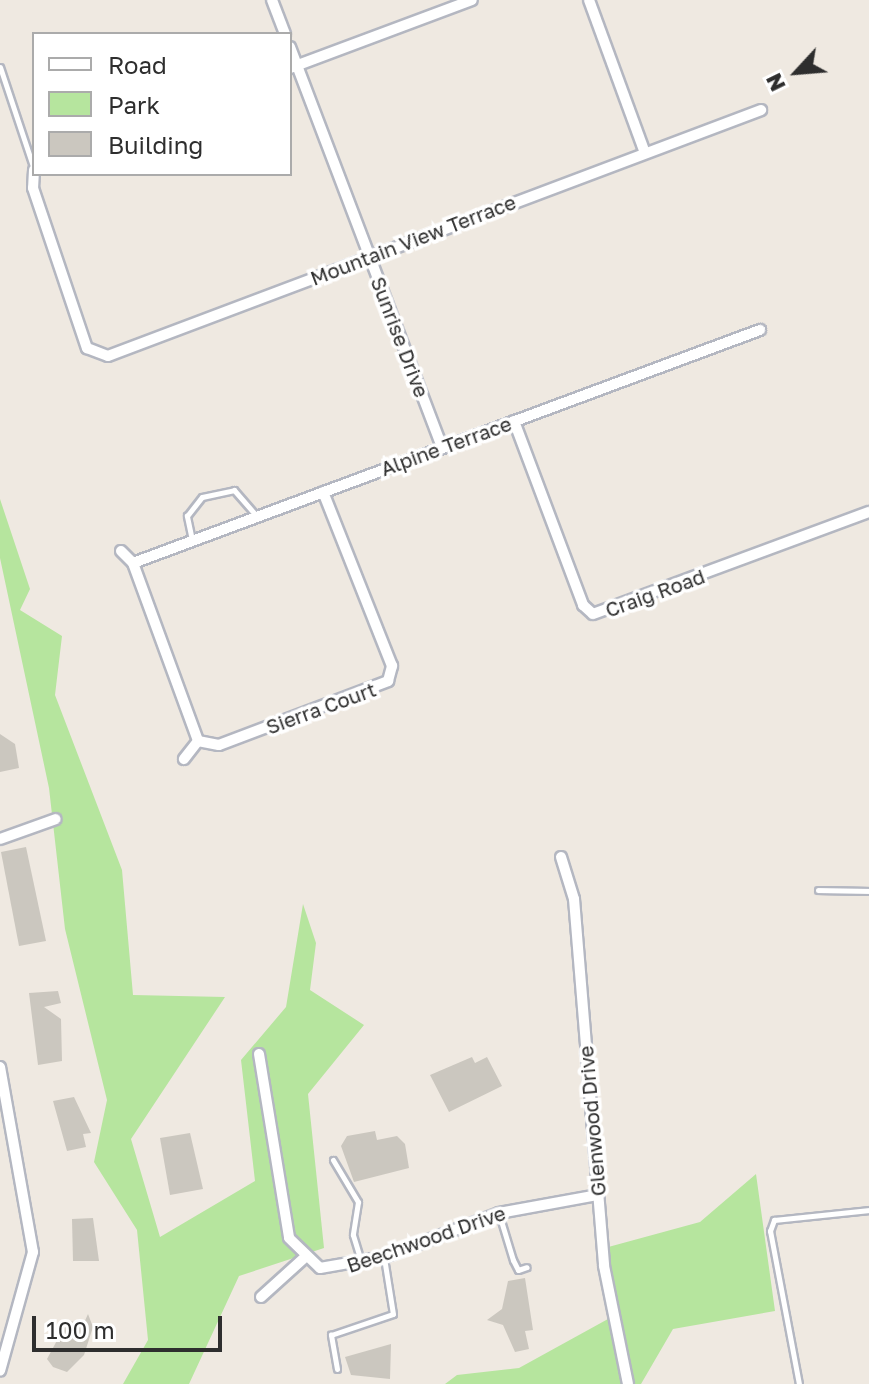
<!DOCTYPE html>
<style>
body{margin:0}
#map{position:relative;width:869px;height:1384px;overflow:hidden;background:#efe9e1;font-family:"Golos Text",sans-serif}
div>[style]{position:absolute}
.green>*{inset:0;background:#b6e59e}
.building>*{inset:0;background:#cbc7bf}
.roads{filter:drop-shadow(2px 0 #b4b7c1) drop-shadow(-2px 0 #b4b7c1) drop-shadow(0 2px #b4b7c1) drop-shadow(0 -2px #b4b7c1)}
.lane>*{height:5px;margin:-2.5px;padding:0 2.5px;transform-origin:2.5px;border-radius:2.5px;background:#fff}
.street>*{height:10px;margin:-5px;padding:0 5px;transform-origin:5px;border-radius:5px;background:#fff}
span{translate:-50% -50%;white-space:nowrap;text-align:center;line-height:1.15;-webkit-text-stroke:7px #fff;paint-order:stroke}
.street-label{font-size:20px;color:#2e2e2e}
.legend{position:absolute;left:32px;top:32px;width:260px;height:144px;box-sizing:border-box;background:#fff;border:2px solid #ababab;margin:0;padding:10px 14px;list-style:none;font-size:24px;color:#2e2e2e}
.legend li{display:flex;align-items:center;gap:16px;height:40px}
.legend b{width:40px;border:2px solid #ababab}
.north{position:absolute;left:757px;top:32px;width:80px;height:80px;-webkit-text-stroke:6px #fff;paint-order:stroke;rotate:244deg;font-size:22px;font-weight:700;line-height:32px;text-align:center;color:#2e2e2e}
.north::after{content:'';display:block;margin:auto;width:28px;height:36px;background:#2e2e2e;clip-path:polygon(50% 0,100% 100%,50% 72%,0 100%)}
.scale{position:absolute;left:32px;top:1316px;width:190px;height:36px;box-sizing:border-box;border:4px solid #2e2e2e;border-top:0;padding-left:10px;font-size:24px;line-height:28px;white-space:nowrap;color:#2e2e2e;-webkit-text-stroke:6px #fff;paint-order:stroke}
</style>
<div id="map">
<div class="green">
<div style="clip-path:polygon(0 499px,30px 589px,20px 610px,62px 636px,55px 695px,122px 870px,133px 995px,225px 997px,131px 1139px,160px 1237px,255px 1181px,241px 1060px,286px 1007px,303px 904px,316px 943px,310px 990px,364px 1025px,308px 1094px,324px 1248px,239px 1276px,189px 1384px,123px 1384px,148px 1340px,137px 1230px,94px 1162px,107px 1100px,65px 929px,49px 788px,0 558px)"></div>
<div style="clip-path:polygon(756px 1174px,775px 1311px,673px 1329px,641px 1384px,445px 1384px,457px 1375px,519px 1368px,608px 1319px,601px 1249px,700px 1222px)"></div>
</div>
<div class="building">
<div style="clip-path:polygon(0 734px,15px 744px,19px 768px,0 772px)"></div>
<div style="clip-path:polygon(26px 847px,46px 941px,19px 946px,1px 852px)"></div>
<div style="clip-path:polygon(58px 991px,61px 1003px,44px 1007px,61px 1019px,62px 1061px,38px 1065px,29px 993px)"></div>
<div style="clip-path:polygon(472px 1057px,475px 1063px,487px 1057px,502px 1086px,449px 1112px,430px 1075px)"></div>
<div style="clip-path:polygon(74px 1097px,91px 1133px,83px 1134px,86px 1147px,67px 1151px,53px 1101px)"></div>
<div style="clip-path:polygon(375px 1131px,377px 1140px,397px 1136px,405px 1144px,409px 1168px,354px 1182px,341px 1146px,347px 1136px)"></div>
<div style="clip-path:polygon(190px 1133px,203px 1189px,170px 1195px,160px 1138px)"></div>
<div style="clip-path:polygon(93px 1218px,99px 1261px,73px 1261px,72px 1219px)"></div>
<div style="clip-path:polygon(525px 1278px,533px 1330px,525px 1331px,529px 1349px,515px 1352px,503px 1325px,487px 1320px,502px 1309px,508px 1281px)"></div>
<div style="clip-path:polygon(88px 1314px,93px 1327px,84px 1355px,67px 1372px,53px 1367px,47px 1359px,68px 1320px,83px 1325px)"></div>
<div style="clip-path:polygon(391px 1344px,390px 1379px,351px 1375px,345px 1357px)"></div>
</div>
<div class="roads">
<div class="lane">
<div style="left:0;top:67px;width:108px;rotate:71.6deg"></div>
<div style="left:192px;top:540px;width:25px;rotate:-102deg"></div>
<div style="left:187px;top:516px;width:24px;rotate:-52deg"></div>
<div style="left:202px;top:497px;width:33px;rotate:-12deg"></div>
<div style="left:234px;top:490px;width:33px;rotate:49deg"></div>
<div style="left:818px;top:890px;width:51px;rotate:1.1deg"></div>
<div style="left:333px;top:1160px;width:49px;rotate:59.2deg"></div>
<div style="left:358px;top:1202px;width:33px;rotate:99deg"></div>
<div style="left:353px;top:1235px;width:28px;rotate:73deg"></div>
<div style="left:499px;top:1214px;width:48px;rotate:73.1deg"></div>
<div style="left:513px;top:1260px;width:11px;rotate:63deg"></div>
<div style="left:518px;top:1270px;width:9px;rotate:-18deg"></div>
<div style="left:337px;top:1369px;width:35px;rotate:-100deg"></div>
<div style="left:331px;top:1335px;width:65px;rotate:-18.7deg"></div>
<div style="left:393px;top:1314px;width:57px;rotate:-99.1deg"></div>
<div style="left:799px;top:1384px;width:156px;rotate:-100.7deg"></div>
<div style="left:770px;top:1231px;width:12px;rotate:-70deg"></div>
<div style="left:774px;top:1220px;width:96px;rotate:-6deg"></div>
</div>
<div class="street">
<div style="left:272px;top:0;width:36px;rotate:69deg"></div>
<div style="left:589px;top:0;width:163px;rotate:69.9deg"></div>
<div style="left:290px;top:47px;width:429px;rotate:69.2deg"></div>
<div style="left:290px;top:68px;width:194px;rotate:-20.5deg"></div>
<div style="left:34px;top:170px;width:18px;rotate:93deg"></div>
<div style="left:33px;top:188px;width:169px;rotate:71.4deg"></div>
<div style="left:87px;top:348px;width:22px;rotate:21deg"></div>
<div style="left:108px;top:356px;width:698px;rotate:-20.64deg"></div>
<div style="left:514px;top:421px;width:197px;rotate:69.4deg"></div>
<div style="left:583px;top:605px;width:13px;rotate:42deg"></div>
<div style="left:593px;top:614px;width:294px;rotate:-20.3deg"></div>
<div style="left:121px;top:551px;width:17px;rotate:45deg"></div>
<div style="left:133px;top:563px;width:189px;rotate:69.9deg"></div>
<div style="left:198px;top:741px;width:23px;rotate:128deg"></div>
<div style="left:133px;top:563px;width:669px;rotate:-20.39deg"></div>
<div style="left:198px;top:741px;width:21px;rotate:11deg"></div>
<div style="left:219px;top:745px;width:181px;rotate:-20.7deg"></div>
<div style="left:388px;top:681px;width:16px;rotate:-75deg"></div>
<div style="left:392px;top:666px;width:187px;rotate:-111.6deg"></div>
<div style="left:0;top:839px;width:59px;rotate:-19.7deg"></div>
<div style="left:561px;top:857px;width:44px;rotate:72.8deg"></div>
<div style="left:574px;top:899px;width:368px;rotate:85.3deg"></div>
<div style="left:604px;top:1266px;width:120px;rotate:78.5deg"></div>
<div style="left:259px;top:1054px;width:186px;rotate:80.7deg"></div>
<div style="left:289px;top:1238px;width:43px;rotate:44.1deg"></div>
<div style="left:320px;top:1268px;width:65px;rotate:-9.8deg"></div>
<div style="left:384px;top:1257px;width:123px;rotate:-20.9deg"></div>
<div style="left:499px;top:1213px;width:101px;rotate:-10.3deg"></div>
<div style="left:0;top:1067px;width:188px;rotate:79.9deg"></div>
<div style="left:33px;top:1252px;width:123px;rotate:105.5deg"></div>
<div style="left:261px;top:1297px;width:57px;rotate:-42.1deg"></div>
</div>
</div>
<div class="street-label">
<span style="left:413px;top:240px;rotate:-21deg">Mountain View Terrace</span>
<span style="left:400px;top:337px;rotate:69deg">Sunrise Drive</span>
<span style="left:446px;top:446px;rotate:-20deg">Alpine Terrace</span>
<span style="left:655px;top:593px;rotate:-20deg">Craig Road</span>
<span style="left:321px;top:708px;rotate:-20deg">Sierra Court</span>
<span style="left:592px;top:1121px;rotate:-95deg">Glenwood Drive</span>
<span style="left:426px;top:1239px;rotate:-19deg">Beechwood Drive</span>
</div>
<ul class="legend">
<li><b style="height:10px;background:#fff"></b>Road</li>
<li><b style="height:22px;background:#b6e59e"></b>Park</li>
<li><b style="height:22px;background:#cbc7bf"></b>Building</li>
</ul>
<div class="north">N</div>
<div class="scale">100 m</div>
</div>
